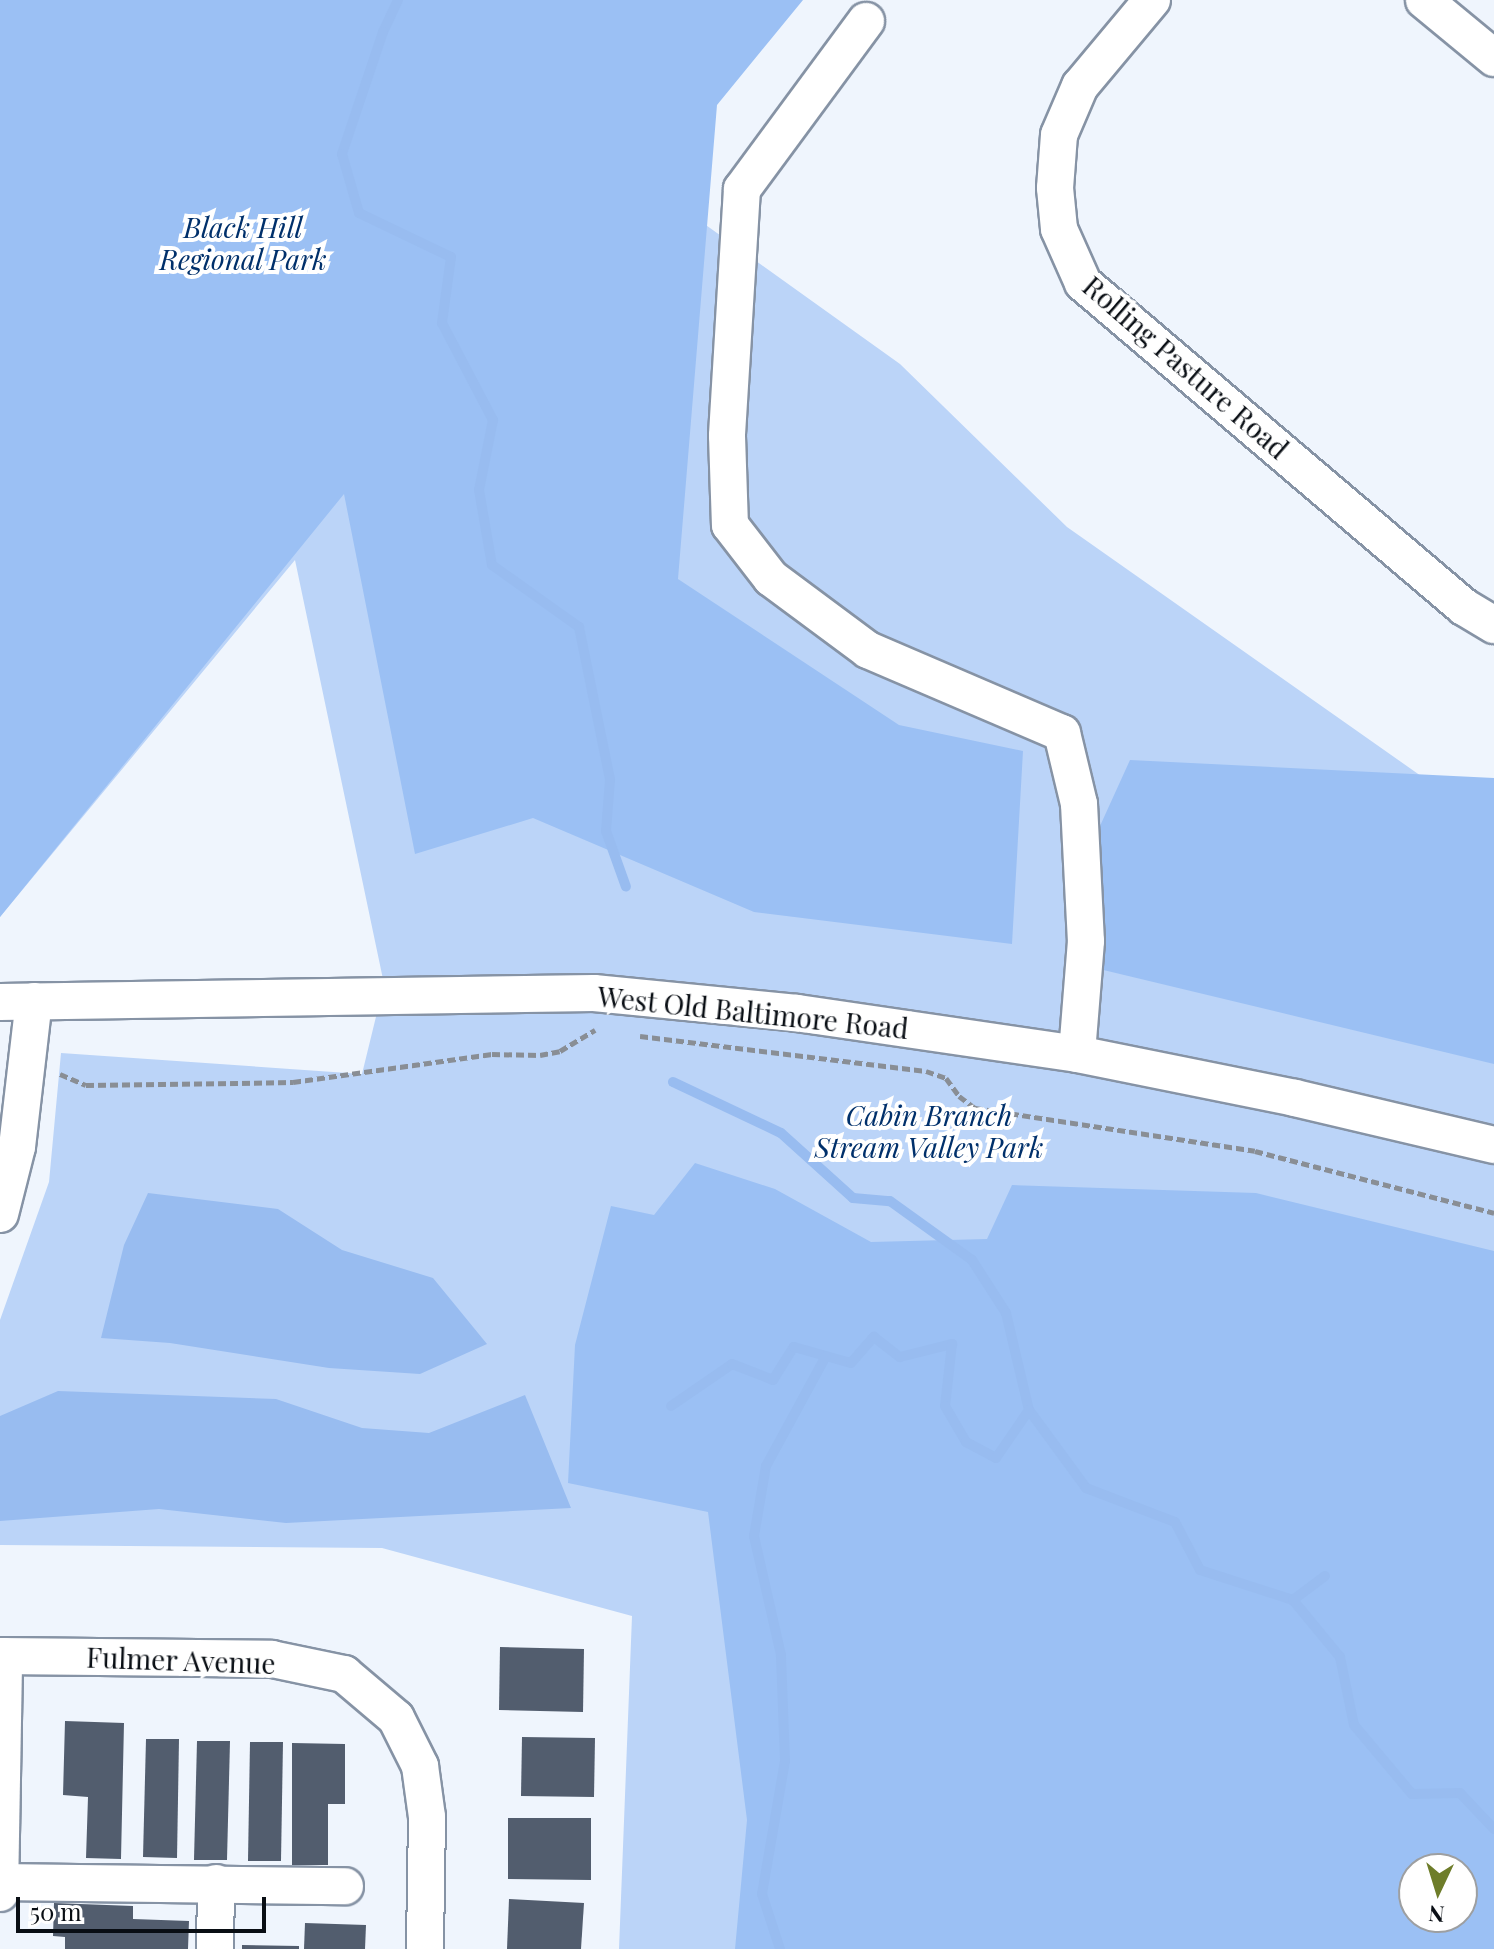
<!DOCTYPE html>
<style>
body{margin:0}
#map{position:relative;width:1494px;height:1949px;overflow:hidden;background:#eff5fd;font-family:"Playfair Display",serif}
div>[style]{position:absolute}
.green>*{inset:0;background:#bbd4f8}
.forest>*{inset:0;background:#9bc0f4}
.water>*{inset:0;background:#98bcf0}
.stream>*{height:10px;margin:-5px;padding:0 5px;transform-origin:5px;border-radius:5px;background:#98bcf0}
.building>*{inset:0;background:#525d6e}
.path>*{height:5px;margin-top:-2.5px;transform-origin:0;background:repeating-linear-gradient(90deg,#898e95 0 8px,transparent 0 12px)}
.roads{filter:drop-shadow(2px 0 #8693a5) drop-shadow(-2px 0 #8693a5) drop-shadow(0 2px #8693a5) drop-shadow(0 -2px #8693a5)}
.minor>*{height:36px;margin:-18px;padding:0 18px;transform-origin:18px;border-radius:18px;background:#fff}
span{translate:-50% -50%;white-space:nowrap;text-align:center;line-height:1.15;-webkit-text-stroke:8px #fff;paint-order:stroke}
.park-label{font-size:28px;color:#00306b;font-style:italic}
.street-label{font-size:28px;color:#090e14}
.north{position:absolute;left:1398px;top:1853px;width:80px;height:80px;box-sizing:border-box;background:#fff;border:2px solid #9d9fa1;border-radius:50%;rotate:184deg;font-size:22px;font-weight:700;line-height:32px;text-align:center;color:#090e14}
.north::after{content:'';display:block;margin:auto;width:28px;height:36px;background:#6e7d2a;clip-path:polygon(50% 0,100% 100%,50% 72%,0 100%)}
.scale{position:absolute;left:16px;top:1897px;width:250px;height:36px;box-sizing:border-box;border:4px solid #090e14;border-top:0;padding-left:10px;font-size:24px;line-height:28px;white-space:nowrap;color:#090e14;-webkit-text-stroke:6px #fff;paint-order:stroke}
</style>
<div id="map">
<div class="green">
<div style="clip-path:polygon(evenodd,0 0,622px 165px,900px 364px,1067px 527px,1458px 802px,1494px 811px,1494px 1949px,619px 1949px,632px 1616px,382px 1548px,0 1545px,0 1320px,49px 1182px,61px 1053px,362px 1074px,384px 984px,295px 560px,0 917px,0 0,1414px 1869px,1462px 1869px,1462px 1917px,1414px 1917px,1414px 1869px)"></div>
</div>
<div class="forest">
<div style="clip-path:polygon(0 0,803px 0,717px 105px,678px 579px,899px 725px,1023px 751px,1012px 944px,754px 912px,533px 818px,415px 854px,344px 494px,0 917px)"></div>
<div style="clip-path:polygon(1130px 760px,1494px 778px,1494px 1064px,1095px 968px,1090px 848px)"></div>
<div style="clip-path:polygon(evenodd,695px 1163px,775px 1189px,871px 1242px,987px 1239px,1012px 1185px,1256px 1193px,1494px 1251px,1494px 1949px,735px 1949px,747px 1820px,708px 1512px,568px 1483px,575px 1345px,611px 1206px,654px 1215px,695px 1163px,1414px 1869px,1462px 1869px,1462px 1917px,1414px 1917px,1414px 1869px)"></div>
</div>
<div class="water">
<div style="clip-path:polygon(148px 1193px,278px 1209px,342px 1250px,433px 1278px,487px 1344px,420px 1374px,329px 1368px,170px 1343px,101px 1338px,124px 1245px)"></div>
<div style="clip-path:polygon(58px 1391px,276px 1399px,362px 1428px,429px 1433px,525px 1395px,571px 1508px,286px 1523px,159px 1509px,0 1521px,0 1416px)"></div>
</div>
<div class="stream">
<div style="left:398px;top:0;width:35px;rotate:115deg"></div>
<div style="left:383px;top:32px;width:129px;rotate:108.6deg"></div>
<div style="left:342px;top:154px;width:61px;rotate:73.9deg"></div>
<div style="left:359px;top:213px;width:102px;rotate:25.6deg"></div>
<div style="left:451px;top:257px;width:67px;rotate:97.8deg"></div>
<div style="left:442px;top:323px;width:110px;rotate:62.3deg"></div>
<div style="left:493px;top:420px;width:71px;rotate:101.3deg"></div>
<div style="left:479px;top:490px;width:76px;rotate:80.2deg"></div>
<div style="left:492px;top:565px;width:107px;rotate:35.5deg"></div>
<div style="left:579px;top:627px;width:156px;rotate:78.5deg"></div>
<div style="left:610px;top:780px;width:51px;rotate:94.5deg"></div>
<div style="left:606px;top:831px;width:59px;rotate:70.3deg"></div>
<div style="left:673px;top:1082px;width:119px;rotate:25.3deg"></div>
<div style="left:781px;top:1133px;width:97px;rotate:42.1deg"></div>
<div style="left:853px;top:1198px;width:37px;rotate:5deg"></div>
<div style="left:890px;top:1201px;width:101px;rotate:35.7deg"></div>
<div style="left:972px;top:1260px;width:63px;rotate:57.3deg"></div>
<div style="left:1006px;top:1313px;width:100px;rotate:76.7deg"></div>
<div style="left:1029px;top:1410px;width:97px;rotate:53.8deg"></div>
<div style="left:1086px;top:1488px;width:95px;rotate:20.9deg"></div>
<div style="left:1175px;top:1522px;width:54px;rotate:62.5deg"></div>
<div style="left:1200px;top:1570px;width:98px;rotate:17.9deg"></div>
<div style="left:1293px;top:1600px;width:74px;rotate:50.5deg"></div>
<div style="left:1340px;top:1657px;width:69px;rotate:78.4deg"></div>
<div style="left:1354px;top:1725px;width:90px;rotate:50deg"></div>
<div style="left:1412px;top:1794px;width:48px;rotate:-1.2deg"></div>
<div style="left:1460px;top:1793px;width:50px;rotate:46.6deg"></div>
<div style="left:671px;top:1406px;width:74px;rotate:-34.5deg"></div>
<div style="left:732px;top:1364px;width:44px;rotate:21.3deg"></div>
<div style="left:773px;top:1380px;width:39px;rotate:-58deg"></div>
<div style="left:794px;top:1347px;width:59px;rotate:15.7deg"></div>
<div style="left:851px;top:1363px;width:35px;rotate:-49deg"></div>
<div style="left:874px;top:1337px;width:33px;rotate:38deg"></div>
<div style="left:900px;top:1357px;width:54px;rotate:-14deg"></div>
<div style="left:952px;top:1344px;width:62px;rotate:96.4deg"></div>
<div style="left:945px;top:1406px;width:42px;rotate:59.7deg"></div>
<div style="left:966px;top:1442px;width:34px;rotate:28deg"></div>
<div style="left:996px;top:1458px;width:58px;rotate:-55.5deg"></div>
<div style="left:1293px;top:1600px;width:40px;rotate:-37deg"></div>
<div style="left:780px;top:1949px;width:58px;rotate:-108.1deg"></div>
<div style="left:762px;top:1894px;width:135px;rotate:-80.2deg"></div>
<div style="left:785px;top:1761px;width:106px;rotate:-92.2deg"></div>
<div style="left:781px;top:1655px;width:122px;rotate:-102.8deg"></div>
<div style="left:754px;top:1536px;width:71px;rotate:-80.3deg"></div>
<div style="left:766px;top:1466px;width:125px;rotate:-61.4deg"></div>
</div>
<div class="building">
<div style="clip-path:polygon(500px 1647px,584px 1649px,583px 1712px,499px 1710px)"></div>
<div style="clip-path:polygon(65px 1721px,124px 1723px,121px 1859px,86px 1858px,88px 1797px,63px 1795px)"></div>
<div style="clip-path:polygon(522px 1737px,595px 1738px,594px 1797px,521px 1796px)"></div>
<div style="clip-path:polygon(146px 1739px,179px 1739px,177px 1858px,143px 1857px)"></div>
<div style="clip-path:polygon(197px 1741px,230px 1741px,227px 1860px,194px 1860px)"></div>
<div style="clip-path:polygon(250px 1742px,283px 1742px,281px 1861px,248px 1861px)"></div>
<div style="clip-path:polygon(292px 1743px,345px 1744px,345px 1804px,328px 1804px,328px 1865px,292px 1865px)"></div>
<div style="clip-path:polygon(508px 1818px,591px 1818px,591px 1880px,508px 1879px)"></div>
<div style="clip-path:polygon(509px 1899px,584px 1903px,581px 1949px,507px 1949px)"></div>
<div style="clip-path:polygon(54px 1903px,133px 1906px,133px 1919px,189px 1921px,188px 1949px,65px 1949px,65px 1937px,53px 1936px)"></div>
<div style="clip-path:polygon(305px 1923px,366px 1925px,365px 1949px,304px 1949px)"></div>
<div style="clip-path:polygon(242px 1945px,299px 1946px,299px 1949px,242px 1949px)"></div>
</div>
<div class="path">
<div style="left:640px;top:1036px;width:288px;rotate:7deg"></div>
<div style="left:926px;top:1071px;width:21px;rotate:19deg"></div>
<div style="left:946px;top:1078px;width:22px;rotate:54deg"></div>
<div style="left:959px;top:1096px;width:20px;rotate:37deg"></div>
<div style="left:975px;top:1108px;width:283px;rotate:8.7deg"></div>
<div style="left:1255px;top:1151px;width:247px;rotate:14.5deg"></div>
<div style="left:60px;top:1074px;width:28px;rotate:23deg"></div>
<div style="left:86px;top:1085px;width:207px;rotate:-0.8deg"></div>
<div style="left:293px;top:1082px;width:201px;rotate:-8deg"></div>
<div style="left:492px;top:1054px;width:48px;rotate:1.2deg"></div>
<div style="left:540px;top:1055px;width:20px;rotate:-11deg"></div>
<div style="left:560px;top:1051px;width:41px;rotate:-31deg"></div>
</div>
<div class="roads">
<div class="minor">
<div style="left:1152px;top:0;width:112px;rotate:129.9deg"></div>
<div style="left:1080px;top:86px;width:53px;rotate:113.2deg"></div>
<div style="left:1059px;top:135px;width:53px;rotate:94.3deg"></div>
<div style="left:1055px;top:188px;width:41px;rotate:84.4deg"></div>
<div style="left:1059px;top:229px;width:59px;rotate:66deg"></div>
<div style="left:1083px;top:283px;width:500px;rotate:40.38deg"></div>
<div style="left:1464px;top:607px;width:35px;rotate:31deg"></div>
<div style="left:1424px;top:0;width:91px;rotate:39.6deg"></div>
<div style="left:866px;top:21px;width:209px;rotate:126.4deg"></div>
<div style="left:742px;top:189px;width:247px;rotate:93.5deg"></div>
<div style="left:727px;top:436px;width:89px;rotate:88.1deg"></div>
<div style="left:730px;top:525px;width:67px;rotate:52.3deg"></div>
<div style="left:771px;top:578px;width:121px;rotate:36.6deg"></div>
<div style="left:868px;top:650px;width:211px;rotate:23.2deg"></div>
<div style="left:1062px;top:733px;width:73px;rotate:76.5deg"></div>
<div style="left:1079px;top:804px;width:137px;rotate:87.1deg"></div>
<div style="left:1086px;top:941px;width:113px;rotate:94.6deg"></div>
<div style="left:0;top:1002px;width:594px;rotate:-0.87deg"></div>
<div style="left:594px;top:993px;width:204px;rotate:5.6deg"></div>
<div style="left:797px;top:1013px;width:283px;rotate:8.3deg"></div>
<div style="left:1077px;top:1054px;width:222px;rotate:11.4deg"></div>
<div style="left:1295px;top:1098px;width:204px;rotate:13.3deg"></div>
<div style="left:0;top:1214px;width:69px;rotate:-75.8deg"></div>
<div style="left:17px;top:1147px;width:147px;rotate:-83.4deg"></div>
<div style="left:0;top:1656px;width:272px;rotate:0.6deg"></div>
<div style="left:272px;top:1659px;width:74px;rotate:11.8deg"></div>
<div style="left:344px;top:1674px;width:68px;rotate:40.2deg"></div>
<div style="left:396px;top:1718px;width:54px;rotate:63.4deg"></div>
<div style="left:420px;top:1766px;width:51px;rotate:82.2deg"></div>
<div style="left:427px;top:1817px;width:132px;rotate:90.9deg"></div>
<div style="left:0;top:1882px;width:345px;rotate:0.7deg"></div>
<div style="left:0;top:1893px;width:237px;rotate:-89deg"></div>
<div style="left:215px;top:1949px;width:66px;rotate:-89.1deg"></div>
</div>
</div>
<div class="park-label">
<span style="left:243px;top:243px">Black Hill<br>Regional Park</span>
<span style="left:929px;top:1131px">Cabin Branch<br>Stream Valley Park</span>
</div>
<div class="street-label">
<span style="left:1186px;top:367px;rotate:41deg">Rolling Pasture Road</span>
<span style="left:753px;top:1012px;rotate:6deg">West Old Baltimore Road</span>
<span style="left:181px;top:1660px;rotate:2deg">Fulmer Avenue</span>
</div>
<div class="north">N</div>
<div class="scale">50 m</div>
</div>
